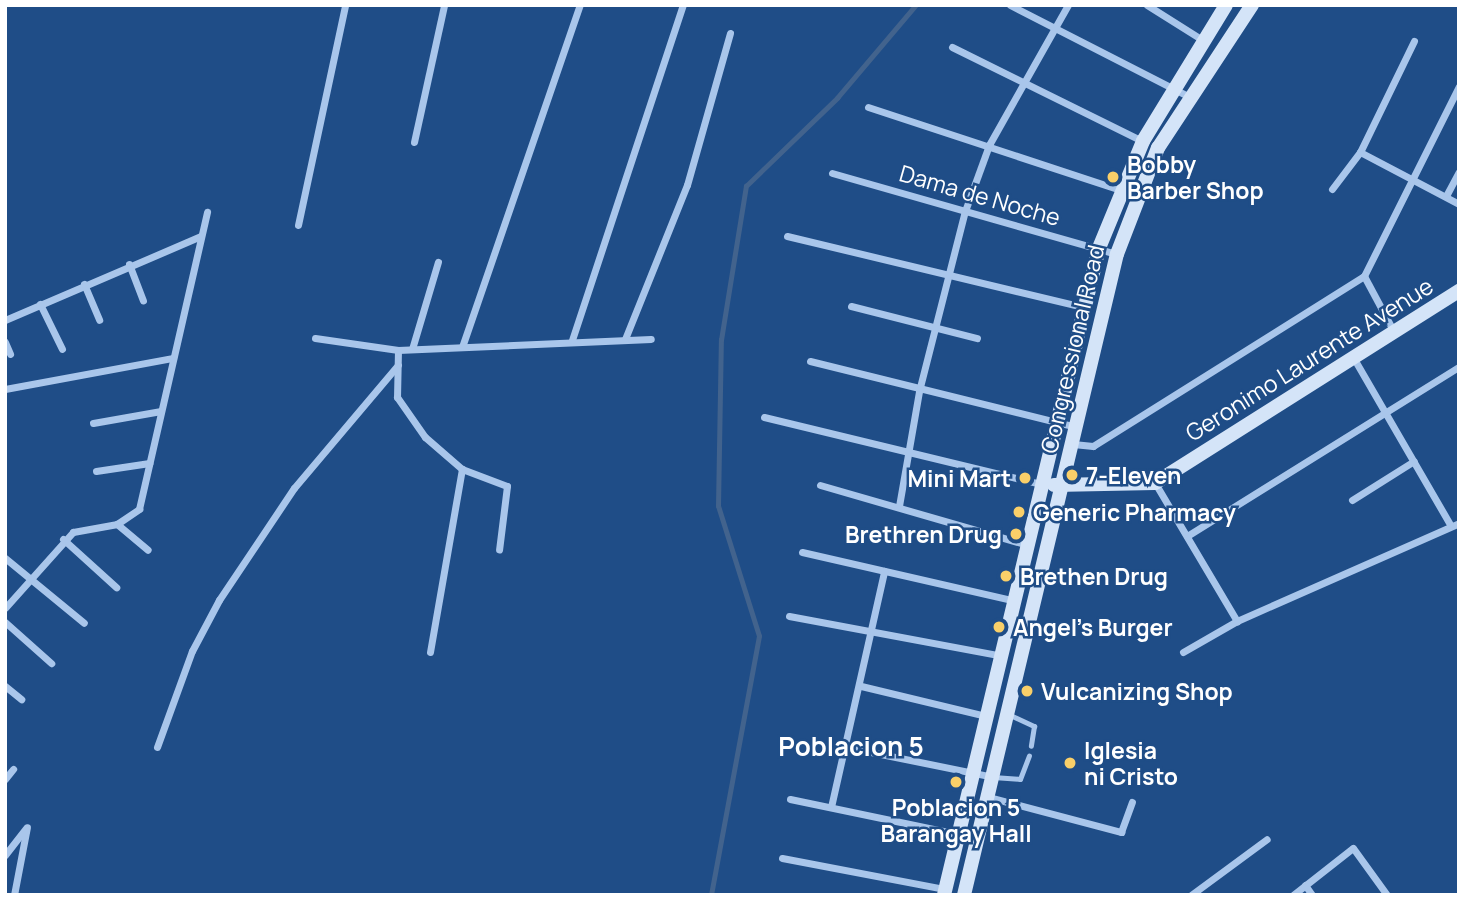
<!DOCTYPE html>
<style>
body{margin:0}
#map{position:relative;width:1464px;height:900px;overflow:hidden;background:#1f4d87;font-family:Manrope,sans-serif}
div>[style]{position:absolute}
.stream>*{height:4.5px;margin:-2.25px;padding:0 2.25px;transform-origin:2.25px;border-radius:2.25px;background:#42638d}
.lane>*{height:5px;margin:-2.5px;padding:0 2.5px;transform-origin:2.5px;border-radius:2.5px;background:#a9c6eb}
.street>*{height:7px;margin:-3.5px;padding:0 3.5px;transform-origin:3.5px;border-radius:3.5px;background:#a9c6eb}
.secondary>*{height:14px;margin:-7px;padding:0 7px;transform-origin:7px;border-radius:7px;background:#d4e4f8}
.dots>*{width:19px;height:19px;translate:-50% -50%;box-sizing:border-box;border:4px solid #1f4d87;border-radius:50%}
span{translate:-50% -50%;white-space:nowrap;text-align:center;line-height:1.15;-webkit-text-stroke:5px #1f4d87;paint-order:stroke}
.poi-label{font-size:23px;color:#fff;font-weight:700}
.left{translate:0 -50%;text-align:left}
.right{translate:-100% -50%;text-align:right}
.street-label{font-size:23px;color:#fff}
.quarter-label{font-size:26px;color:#fff;font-weight:700}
.frame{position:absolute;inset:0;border:7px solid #fff;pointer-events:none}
</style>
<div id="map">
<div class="stream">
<div style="left:711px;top:895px;width:263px;rotate:-79.5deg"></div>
<div style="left:759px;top:636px;width:136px;rotate:-107.5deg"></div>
<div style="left:718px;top:506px;width:166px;rotate:-89deg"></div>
<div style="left:721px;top:340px;width:156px;rotate:-80.8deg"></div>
<div style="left:746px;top:186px;width:127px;rotate:-44deg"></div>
<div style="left:837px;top:98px;width:122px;rotate:-49.7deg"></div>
</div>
<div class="lane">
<div style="left:1008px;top:714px;width:29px;rotate:25deg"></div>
<div style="left:1034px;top:726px;width:20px;rotate:99deg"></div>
<div style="left:993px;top:777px;width:27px;rotate:4deg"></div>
<div style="left:1020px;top:779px;width:25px;rotate:-69deg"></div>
</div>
<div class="street">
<div style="left:1010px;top:5px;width:200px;rotate:27.1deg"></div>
<div style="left:1147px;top:5px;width:64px;rotate:32.2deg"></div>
<div style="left:1414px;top:41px;width:123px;rotate:115.9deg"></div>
<div style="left:1360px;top:152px;width:112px;rotate:27.7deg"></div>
<div style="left:952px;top:47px;width:212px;rotate:26.3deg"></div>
<div style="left:868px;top:107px;width:265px;rotate:18.2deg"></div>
<div style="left:414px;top:142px;width:140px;rotate:-77.6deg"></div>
<div style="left:832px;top:173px;width:296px;rotate:15.9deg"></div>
<div style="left:1332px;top:189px;width:46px;rotate:-52.9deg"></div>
<div style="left:1446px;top:196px;width:27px;rotate:-62deg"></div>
<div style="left:298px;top:225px;width:225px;rotate:-77.9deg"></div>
<div style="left:787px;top:236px;width:304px;rotate:13.5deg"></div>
<div style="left:129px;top:264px;width:39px;rotate:69deg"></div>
<div style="left:1364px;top:276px;width:64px;rotate:61.8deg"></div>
<div style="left:84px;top:284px;width:39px;rotate:67deg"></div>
<div style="left:40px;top:304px;width:50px;rotate:63.9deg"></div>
<div style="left:851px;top:306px;width:130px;rotate:14.3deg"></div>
<div style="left:5px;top:320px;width:213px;rotate:-23.2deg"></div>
<div style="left:315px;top:338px;width:84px;rotate:8.2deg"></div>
<div style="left:398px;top:350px;width:253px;rotate:-2.5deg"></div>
<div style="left:625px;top:339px;width:166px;rotate:-68.1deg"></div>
<div style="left:687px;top:185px;width:158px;rotate:-74.2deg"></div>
<div style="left:572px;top:340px;width:353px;rotate:-71.7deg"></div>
<div style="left:5px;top:342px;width:13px;rotate:67deg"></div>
<div style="left:462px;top:347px;width:362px;rotate:-71deg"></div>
<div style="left:412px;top:349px;width:91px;rotate:-73.4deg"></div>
<div style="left:398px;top:350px;width:47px;rotate:91.2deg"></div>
<div style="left:397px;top:397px;width:49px;rotate:55deg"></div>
<div style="left:425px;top:437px;width:49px;rotate:40.9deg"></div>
<div style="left:462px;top:469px;width:48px;rotate:20.7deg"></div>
<div style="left:507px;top:486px;width:64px;rotate:97.1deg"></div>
<div style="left:1353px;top:357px;width:195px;rotate:59.9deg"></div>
<div style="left:810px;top:361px;width:274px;rotate:13.9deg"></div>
<div style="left:5px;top:389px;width:171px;rotate:-10.5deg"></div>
<div style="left:764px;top:417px;width:289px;rotate:13.6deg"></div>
<div style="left:93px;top:423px;width:69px;rotate:-10deg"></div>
<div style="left:1073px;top:444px;width:20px;rotate:6deg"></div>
<div style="left:1093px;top:446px;width:320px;rotate:-32.1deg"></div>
<div style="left:1364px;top:276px;width:212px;rotate:-63.4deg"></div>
<div style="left:96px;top:471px;width:54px;rotate:-8.6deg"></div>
<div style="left:1155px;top:483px;width:161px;rotate:59.3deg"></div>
<div style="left:820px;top:485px;width:216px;rotate:16.1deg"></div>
<div style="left:1352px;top:500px;width:73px;rotate:-32.2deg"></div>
<div style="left:899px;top:506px;width:117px;rotate:-80.1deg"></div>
<div style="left:919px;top:391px;width:186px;rotate:-75.7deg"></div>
<div style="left:965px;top:211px;width:70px;rotate:-70deg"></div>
<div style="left:989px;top:145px;width:161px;rotate:-60.6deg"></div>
<div style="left:117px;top:524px;width:40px;rotate:40deg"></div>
<div style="left:1187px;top:536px;width:320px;rotate:-31.9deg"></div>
<div style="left:63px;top:539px;width:72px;rotate:42.2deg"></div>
<div style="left:802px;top:552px;width:220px;rotate:12.9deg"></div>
<div style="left:5px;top:558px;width:102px;rotate:39.4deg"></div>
<div style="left:5px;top:608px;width:102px;rotate:-48.2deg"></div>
<div style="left:73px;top:532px;width:45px;rotate:-10.3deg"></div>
<div style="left:117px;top:524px;width:27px;rotate:-34deg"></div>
<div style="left:139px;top:509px;width:305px;rotate:-77.1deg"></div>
<div style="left:789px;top:616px;width:217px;rotate:10.6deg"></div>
<div style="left:5px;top:622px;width:62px;rotate:41.7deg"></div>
<div style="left:430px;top:652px;width:186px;rotate:-80.1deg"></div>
<div style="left:1183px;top:652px;width:62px;rotate:-29.9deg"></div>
<div style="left:1237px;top:621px;width:243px;rotate:-23.8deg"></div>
<div style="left:5px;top:686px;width:21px;rotate:39deg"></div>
<div style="left:861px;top:686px;width:129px;rotate:13.5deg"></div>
<div style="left:157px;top:747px;width:102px;rotate:-70deg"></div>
<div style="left:192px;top:651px;width:58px;rotate:-62.1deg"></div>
<div style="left:219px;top:600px;width:135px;rotate:-56.2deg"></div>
<div style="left:294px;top:488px;width:161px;rotate:-49.8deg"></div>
<div style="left:846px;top:747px;width:150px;rotate:11.5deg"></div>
<div style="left:5px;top:779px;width:13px;rotate:-51deg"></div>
<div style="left:988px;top:797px;width:138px;rotate:14.7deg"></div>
<div style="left:1121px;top:832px;width:32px;rotate:-70deg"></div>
<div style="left:790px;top:799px;width:172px;rotate:11.8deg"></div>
<div style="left:831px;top:807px;width:242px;rotate:-77.3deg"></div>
<div style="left:5px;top:855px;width:34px;rotate:-52deg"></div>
<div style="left:782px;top:858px;width:166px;rotate:10.8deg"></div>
<div style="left:1305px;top:885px;width:12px;rotate:55deg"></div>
<div style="left:14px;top:895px;width:69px;rotate:-79.2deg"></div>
<div style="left:1191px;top:895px;width:94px;rotate:-36.4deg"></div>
<div style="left:1293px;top:895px;width:76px;rotate:-38.1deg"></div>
<div style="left:1353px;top:848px;width:58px;rotate:54.1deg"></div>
</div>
<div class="secondary">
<div style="left:1054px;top:485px;width:101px;rotate:-1.1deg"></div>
<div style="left:1155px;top:483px;width:360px;rotate:-32.3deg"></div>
<div style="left:944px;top:895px;width:665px;rotate:-76.53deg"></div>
<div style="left:1099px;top:248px;width:116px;rotate:-67.6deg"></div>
<div style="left:1143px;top:141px;width:159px;rotate:-58.6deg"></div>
<div style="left:964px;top:895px;width:659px;rotate:-76.58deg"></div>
<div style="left:1117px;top:254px;width:114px;rotate:-68.9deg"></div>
<div style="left:1158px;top:148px;width:171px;rotate:-56.7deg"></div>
</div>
<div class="dots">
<div style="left:1113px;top:177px;background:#f9cf69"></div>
<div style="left:1072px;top:475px;background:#f9cf69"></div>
<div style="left:1025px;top:478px;background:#f9cf69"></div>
<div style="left:1019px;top:512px;background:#f9cf69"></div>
<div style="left:1016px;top:534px;background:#f9cf69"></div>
<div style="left:1006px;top:576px;background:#f9cf69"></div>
<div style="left:999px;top:627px;background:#f9cf69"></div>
<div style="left:1027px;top:691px;background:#f9cf69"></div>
<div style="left:1070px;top:763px;background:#f9cf69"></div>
<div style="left:956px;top:782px;background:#f9cf69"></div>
</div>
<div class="poi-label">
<span class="left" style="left:1127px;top:177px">Bobby<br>Barber Shop</span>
<span class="left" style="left:1086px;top:475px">7-Eleven</span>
<span class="right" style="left:1011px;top:478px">Mini Mart</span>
<span class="left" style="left:1033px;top:512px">Generic Pharmacy</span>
<span class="right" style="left:1002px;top:534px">Brethren Drug</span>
<span class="left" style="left:1020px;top:576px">Brethen Drug</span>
<span class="left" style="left:1013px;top:627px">Angel's Burger</span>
<span class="left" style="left:1041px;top:691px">Vulcanizing Shop</span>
<span class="left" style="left:1084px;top:763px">Iglesia<br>ni Cristo</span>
<span style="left:956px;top:820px">Poblacion 5<br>Barangay Hall</span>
</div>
<div class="street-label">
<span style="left:980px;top:195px;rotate:16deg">Dama de Noche</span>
<span style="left:1072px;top:349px;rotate:-77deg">Congressional Road</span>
<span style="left:1309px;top:359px;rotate:-32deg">Geronimo Laurente Avenue</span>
</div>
<div class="quarter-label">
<span style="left:851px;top:747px">Poblacion 5</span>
</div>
<div class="frame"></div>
</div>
